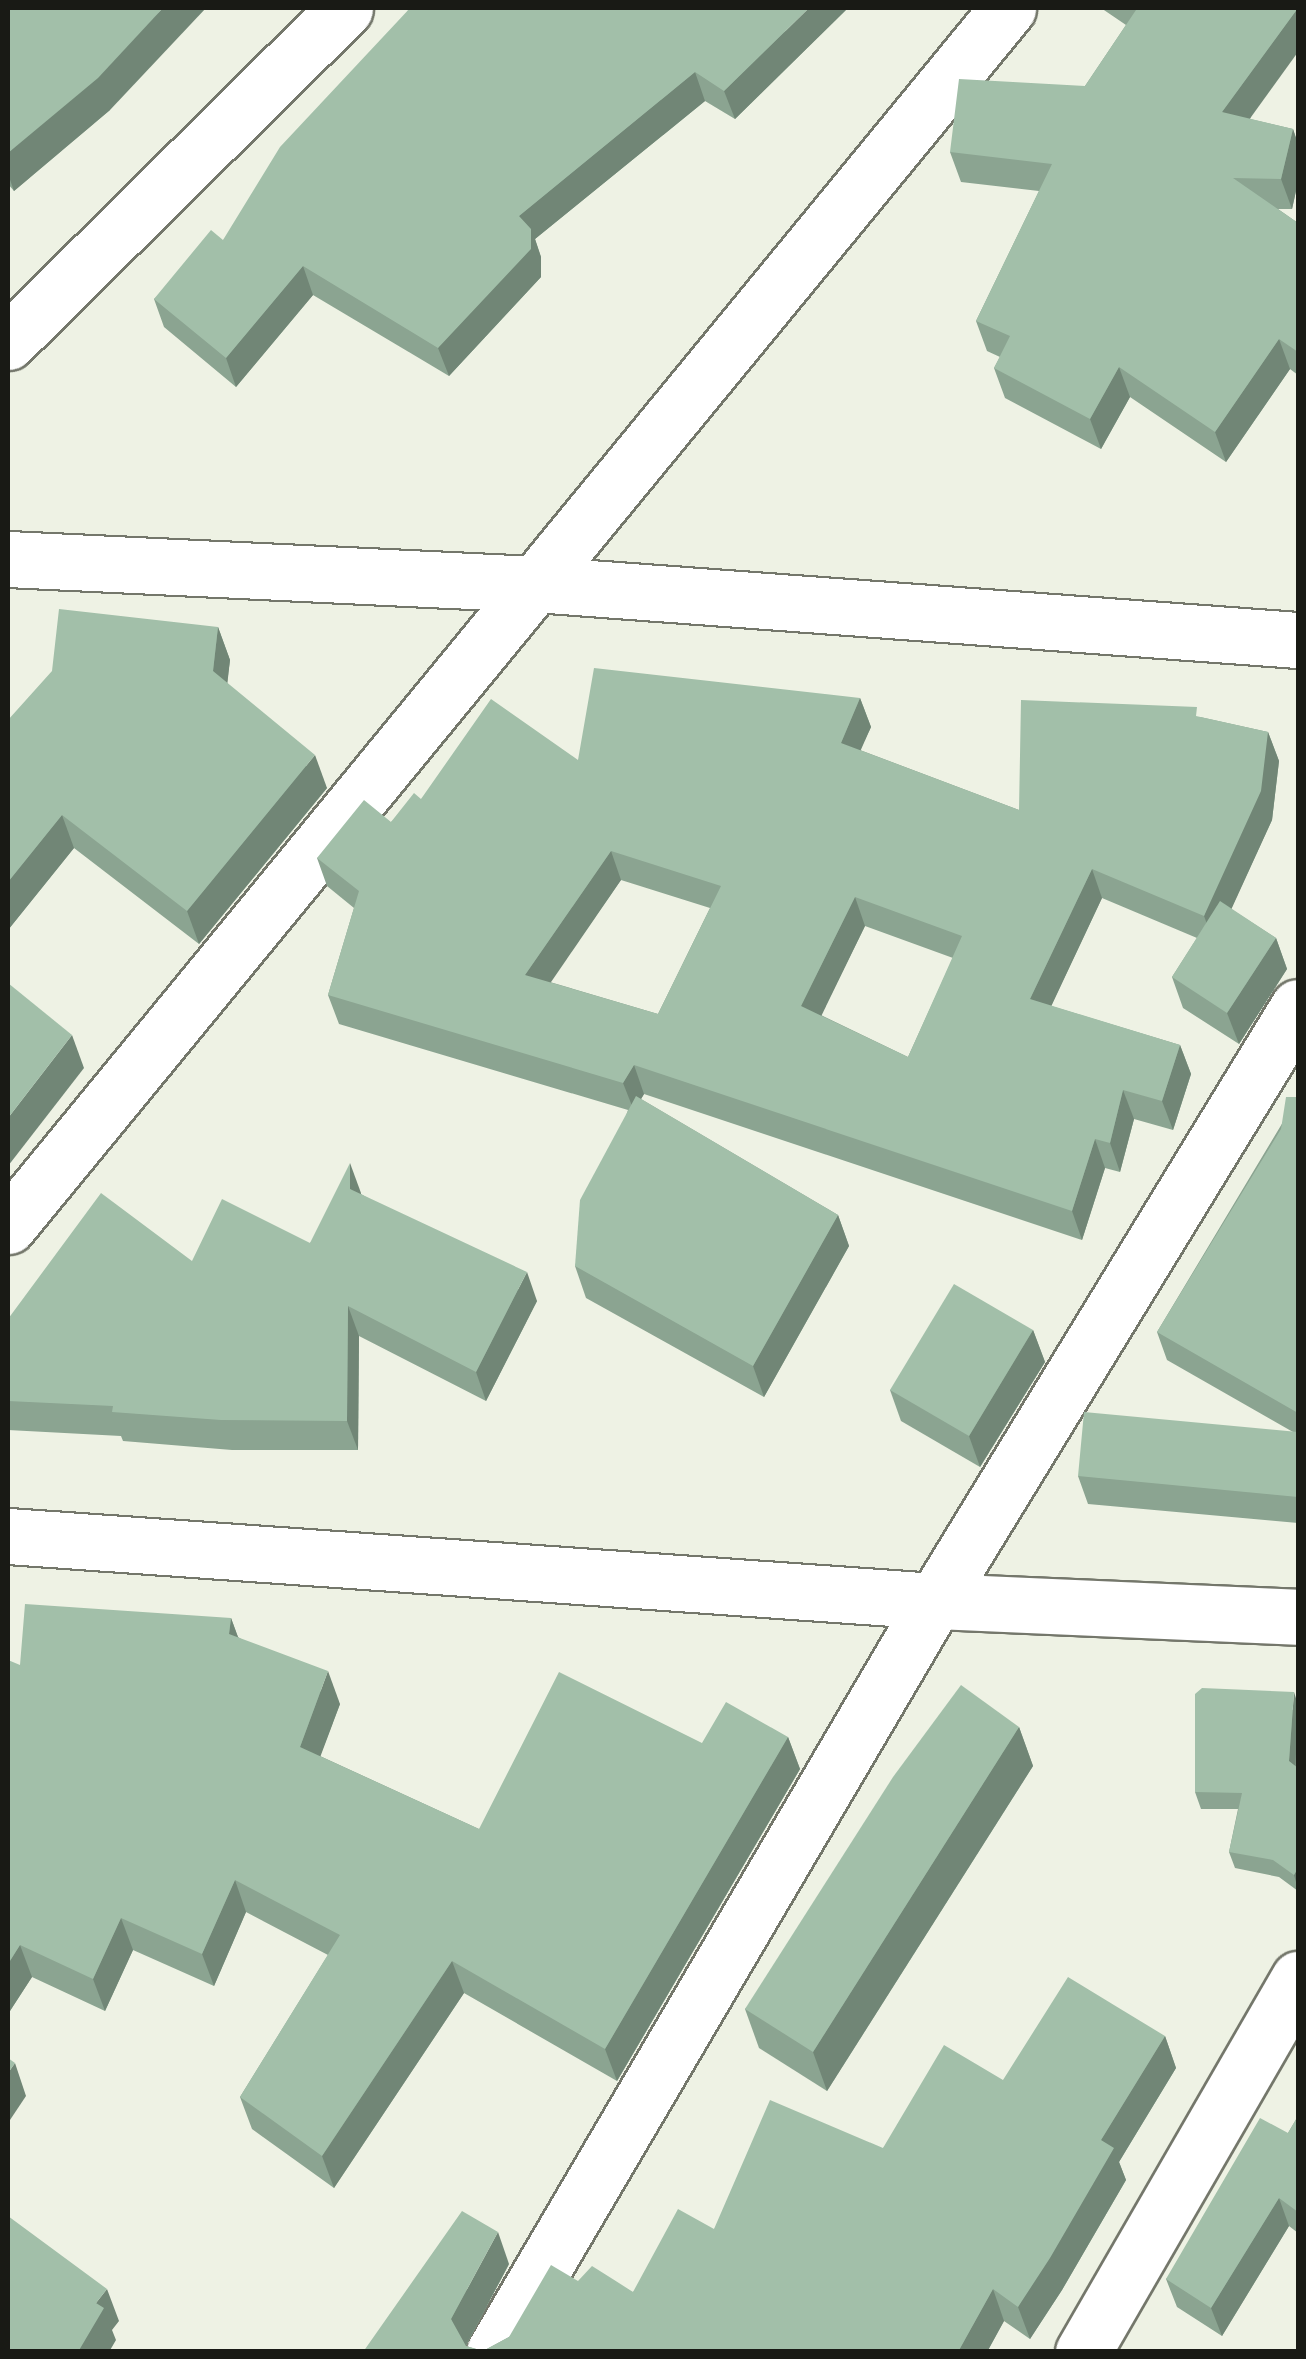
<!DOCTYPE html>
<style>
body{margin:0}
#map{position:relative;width:1306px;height:2359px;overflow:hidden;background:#eef2e4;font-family:"PT Sans",sans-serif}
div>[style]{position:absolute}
.roads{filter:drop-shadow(2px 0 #74776b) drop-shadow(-2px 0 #74776b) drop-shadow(0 2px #74776b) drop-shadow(0 -2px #74776b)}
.minor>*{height:55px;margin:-27.5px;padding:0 27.5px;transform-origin:27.5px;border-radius:27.5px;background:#fff}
.wall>*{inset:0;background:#8ba491}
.shaded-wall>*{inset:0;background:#718676}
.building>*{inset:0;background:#a2bfa9}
span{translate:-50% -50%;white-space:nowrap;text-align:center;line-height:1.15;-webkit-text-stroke:8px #fff;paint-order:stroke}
.frame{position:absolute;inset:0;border:10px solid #191a15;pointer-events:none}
</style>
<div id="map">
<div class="roads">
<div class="minor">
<div style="left:8px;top:342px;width:474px;rotate:-44.7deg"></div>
<div style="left:8px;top:559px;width:528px;rotate:2.72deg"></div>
<div style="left:535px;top:584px;width:765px;rotate:4.2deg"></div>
<div style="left:8px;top:1226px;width:1576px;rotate:-50.61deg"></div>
<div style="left:8px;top:1536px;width:929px;rotate:4.01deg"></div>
<div style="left:935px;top:1601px;width:363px;rotate:2.5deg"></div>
<div style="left:494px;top:2352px;width:871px;rotate:-59.58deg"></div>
<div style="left:935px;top:1601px;width:696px;rotate:-58.57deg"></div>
<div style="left:1083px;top:2352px;width:431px;rotate:-60deg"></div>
</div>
</div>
<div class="wall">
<div style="clip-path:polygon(8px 8px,110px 110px,14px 191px,8px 184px)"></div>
<div style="clip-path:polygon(848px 8px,735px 119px,705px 101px,535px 239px,541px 257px,541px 277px,449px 376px,313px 295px,236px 387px,164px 327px,154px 299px,223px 240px)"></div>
<div style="clip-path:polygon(1101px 8px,1298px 8px,1250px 119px,1293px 129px,1298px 144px,1298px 182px,1292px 209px,1278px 209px,1298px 223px,1298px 375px,1290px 369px,1226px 462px,1130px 397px,1101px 449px,1005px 398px,994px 368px,1000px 357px,987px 351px,976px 321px,1039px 191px,961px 182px,950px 152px,1085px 86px,1126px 25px)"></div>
<div style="clip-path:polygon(218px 627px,230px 660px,227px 683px,327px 788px,199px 944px,74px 848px,8px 930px,8px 720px)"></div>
<div style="clip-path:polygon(evenodd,860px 698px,871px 727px,860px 750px,1019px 810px,1200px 717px,1268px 732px,1279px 761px,1272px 820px,1231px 909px,1276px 938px,1287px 969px,1239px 1044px,1183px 1008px,1172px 977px,1197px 938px,1102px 898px,1051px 1006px,1180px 1045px,1191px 1074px,1173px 1130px,1134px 1119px,1120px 1172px,1105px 1168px,1082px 1240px,644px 1094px,641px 1099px,838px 1215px,849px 1246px,764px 1397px,586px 1298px,575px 1266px,628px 1110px,339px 1024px,328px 995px,354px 908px,327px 886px,317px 858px,391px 822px,421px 799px,578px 760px,860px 698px,621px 880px,710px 908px,658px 1014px,550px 982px,621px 880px,860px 698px,865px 926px,953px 958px,908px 1057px,821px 1015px,865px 926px)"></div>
<div style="clip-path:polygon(1298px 1097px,1298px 1523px,1088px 1504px,1078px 1476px,1293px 1432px,1167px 1360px,1157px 1332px)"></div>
<div style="clip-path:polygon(361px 1194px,537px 1301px,486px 1401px,359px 1336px,358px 1450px,232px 1450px,123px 1441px,121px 1436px,8px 1430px,8px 1319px,192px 1261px,310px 1243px)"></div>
<div style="clip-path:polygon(1033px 1330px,1045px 1362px,980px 1467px,901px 1421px,890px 1390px)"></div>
<div style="clip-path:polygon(231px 1618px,238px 1637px,340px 1704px,320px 1756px,479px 1829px,702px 1743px,788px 1737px,800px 1769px,617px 2081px,464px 1993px,334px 2188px,252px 2129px,240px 2097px,328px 1955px,246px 1912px,214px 1986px,133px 1950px,105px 2011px,32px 1977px,8px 2014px,20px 1665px)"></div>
<div style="clip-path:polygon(1298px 1705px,1296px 1766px,1298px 1768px,1298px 1891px,1279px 1877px,1235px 1868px,1229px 1852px,1238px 1809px,1201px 1809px,1195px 1792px)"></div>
<div style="clip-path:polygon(1019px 1727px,1033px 1766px,827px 2091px,759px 2048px,745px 2009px)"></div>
<div style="clip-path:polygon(1165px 2036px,1176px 2068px,1119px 2162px,1126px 2180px,1062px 2290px,1030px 2339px,1004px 2321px,987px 2352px,363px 2352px,509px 2264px,466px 2346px,483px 2351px,509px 2337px,578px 2281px,633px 2292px,714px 2229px,883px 2148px,1003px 2080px)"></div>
<div style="clip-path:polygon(1298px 2116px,1298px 2233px,1289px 2226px,1222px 2336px,1177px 2307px,1166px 2279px,1288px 2133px)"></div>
</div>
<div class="shaded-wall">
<div style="clip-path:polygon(163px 8px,206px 8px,110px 110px,14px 191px,8px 174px,8px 153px)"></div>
<div style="clip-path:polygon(809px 8px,848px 8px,735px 119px,724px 91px)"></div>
<div style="clip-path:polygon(1298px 8px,1298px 52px,1233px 142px,1222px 112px)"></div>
<div style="clip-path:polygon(695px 72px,705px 101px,535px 239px,541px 257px,541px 277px,449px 376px,438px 348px,519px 216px)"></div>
<div style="clip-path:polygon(1293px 129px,1298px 144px,1298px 182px,1292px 209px,1281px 179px)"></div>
<div style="clip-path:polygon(303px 266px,313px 295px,236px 387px,226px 358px)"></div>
<div style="clip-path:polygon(1279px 339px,1290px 369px,1226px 462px,1215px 432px)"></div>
<div style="clip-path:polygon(1119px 367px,1130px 397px,1101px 449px,1090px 419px)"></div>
<div style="clip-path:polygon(218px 627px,230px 660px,225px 704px,213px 671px)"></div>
<div style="clip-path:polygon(860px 698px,871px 727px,851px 772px,841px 743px)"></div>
<div style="clip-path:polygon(1268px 732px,1279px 761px,1272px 820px,1215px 945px,1204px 916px)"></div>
<div style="clip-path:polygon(315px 755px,327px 788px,199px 944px,187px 911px)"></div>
<div style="clip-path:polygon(62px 815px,74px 848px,8px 930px,8px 882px)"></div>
<div style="clip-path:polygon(611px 851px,621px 880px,536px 1004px,525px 975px)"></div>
<div style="clip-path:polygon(1092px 869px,1102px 898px,1041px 1028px,1030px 999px)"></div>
<div style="clip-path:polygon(855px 897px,865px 926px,812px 1035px,801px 1006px)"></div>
<div style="clip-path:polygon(1276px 938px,1287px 969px,1239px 1044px,1227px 1013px)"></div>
<div style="clip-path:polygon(72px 1035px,84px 1068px,8px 1166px,8px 1118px)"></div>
<div style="clip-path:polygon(1180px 1045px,1191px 1074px,1173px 1130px,1162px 1101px)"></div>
<div style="clip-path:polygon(634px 1065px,644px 1094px,634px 1111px,623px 1083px)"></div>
<div style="clip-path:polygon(1123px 1090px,1134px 1119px,1120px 1172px,1110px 1143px)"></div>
<div style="clip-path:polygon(1095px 1139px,1105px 1168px,1082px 1240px,1072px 1211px)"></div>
<div style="clip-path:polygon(350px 1163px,361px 1193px,360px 1219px,350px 1189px)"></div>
<div style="clip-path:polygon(838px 1215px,849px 1246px,764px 1397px,753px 1366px)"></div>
<div style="clip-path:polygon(527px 1272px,537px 1301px,486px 1401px,476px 1372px)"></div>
<div style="clip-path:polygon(348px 1306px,359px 1336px,358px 1450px,347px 1421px)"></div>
<div style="clip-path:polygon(1033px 1330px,1045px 1362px,980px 1467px,969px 1436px)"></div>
<div style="clip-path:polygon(231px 1618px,243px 1651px,229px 1634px)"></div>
<div style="clip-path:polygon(328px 1671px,340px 1704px,312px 1779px,300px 1747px)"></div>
<div style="clip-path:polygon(1294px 1692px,1298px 1705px,1295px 1778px,1289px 1761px)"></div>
<div style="clip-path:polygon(1019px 1727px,1033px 1766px,827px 2091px,813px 2052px)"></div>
<div style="clip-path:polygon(788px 1737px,800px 1769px,617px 2081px,605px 2049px)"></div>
<div style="clip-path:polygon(1298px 1868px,1298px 1889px,1294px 1875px)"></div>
<div style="clip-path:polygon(235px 1880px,246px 1912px,214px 1986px,202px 1954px)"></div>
<div style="clip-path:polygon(121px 1918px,133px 1950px,105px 2011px,93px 1979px)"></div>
<div style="clip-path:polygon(20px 1945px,32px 1977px,8px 2014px,8px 1964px)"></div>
<div style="clip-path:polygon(452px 1961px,464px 1993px,334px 2188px,322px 2156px)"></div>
<div style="clip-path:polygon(1165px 2036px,1176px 2068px,1119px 2162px,1126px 2180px,1062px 2290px,1030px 2339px,1018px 2307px,1101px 2140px)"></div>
<div style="clip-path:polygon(15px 2063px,26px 2096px,8px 2123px,8px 2073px)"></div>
<div style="clip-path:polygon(1279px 2198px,1289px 2226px,1222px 2336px,1211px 2308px)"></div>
<div style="clip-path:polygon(498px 2232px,509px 2264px,463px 2351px,451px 2319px)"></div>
<div style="clip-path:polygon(107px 2289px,119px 2321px,112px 2330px,116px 2340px,109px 2352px,78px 2352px,96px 2303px)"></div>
<div style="clip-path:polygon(993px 2289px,1004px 2321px,987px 2352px,958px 2352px)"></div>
</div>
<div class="building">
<div style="clip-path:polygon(8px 8px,163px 8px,98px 78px,8px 153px)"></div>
<div style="clip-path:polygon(410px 8px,809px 8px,724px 91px,695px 72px,519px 216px,531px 229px,531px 249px,438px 348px,303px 266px,226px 358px,154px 299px,211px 230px,223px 240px,280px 147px)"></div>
<div style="clip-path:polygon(1132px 8px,1298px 8px,1222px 112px,1293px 129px,1281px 179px,1233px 178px,1298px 223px,1298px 352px,1279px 339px,1215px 432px,1119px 367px,1090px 419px,994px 368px,1010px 336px,976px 321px,1052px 164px,950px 152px,959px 79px,1085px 86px,1136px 10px)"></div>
<div style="clip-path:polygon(59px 609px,218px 627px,213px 671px,315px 755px,187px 911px,62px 815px,8px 882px,8px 720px,52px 671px)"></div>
<div style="clip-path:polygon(evenodd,594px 668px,860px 698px,841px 743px,1019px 810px,1021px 700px,1197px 707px,1196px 716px,1268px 732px,1261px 791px,1204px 916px,1092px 869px,1030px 999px,1180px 1045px,1162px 1101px,1123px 1090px,1110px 1143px,1095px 1139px,1072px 1211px,634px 1065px,623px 1083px,328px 995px,359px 891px,317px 858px,364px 800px,391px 822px,414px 793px,421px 799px,491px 699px,578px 760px,594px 668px,611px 851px,721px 886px,658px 1014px,525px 975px,611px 851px,594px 668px,855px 897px,962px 936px,908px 1057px,801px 1006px,855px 897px)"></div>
<div style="clip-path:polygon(1220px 901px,1276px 938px,1227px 1013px,1172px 977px)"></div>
<div style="clip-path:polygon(8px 983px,72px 1035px,8px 1118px)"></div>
<div style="clip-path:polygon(636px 1096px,838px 1215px,753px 1366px,575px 1266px,580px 1200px)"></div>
<div style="clip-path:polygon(1286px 1097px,1298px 1097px,1298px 1413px,1157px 1332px,1281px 1129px)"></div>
<div style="clip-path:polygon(350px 1163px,350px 1189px,527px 1272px,476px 1372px,348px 1306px,347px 1421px,221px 1420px,112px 1412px,113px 1406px,8px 1401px,8px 1319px,101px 1193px,192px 1261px,222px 1199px,310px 1243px)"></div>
<div style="clip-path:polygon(954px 1284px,1033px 1330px,969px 1436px,890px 1390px)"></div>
<div style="clip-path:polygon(1084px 1412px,1298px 1432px,1298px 1497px,1078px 1476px)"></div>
<div style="clip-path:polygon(25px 1604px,231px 1618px,229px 1634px,328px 1671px,300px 1747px,479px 1829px,559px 1672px,702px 1743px,726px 1702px,788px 1737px,605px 2049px,452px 1961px,322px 2156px,240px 2097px,340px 1935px,235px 1880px,202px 1954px,121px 1918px,93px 1979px,20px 1945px,8px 1964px,8px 1660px,20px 1665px)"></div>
<div style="clip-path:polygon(961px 1685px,1019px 1727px,813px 2052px,745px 2009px,893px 1777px)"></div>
<div style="clip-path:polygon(1202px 1688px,1294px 1692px,1289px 1761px,1298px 1768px,1298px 1868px,1294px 1875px,1273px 1860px,1229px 1852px,1242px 1793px,1195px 1792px,1195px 1694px)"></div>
<div style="clip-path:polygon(1068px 1977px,1165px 2036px,1101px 2140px,1114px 2148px,1050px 2258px,1018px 2307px,993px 2289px,958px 2352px,363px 2352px,462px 2211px,498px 2232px,451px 2319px,466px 2346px,483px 2351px,509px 2337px,551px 2265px,578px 2281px,592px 2266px,633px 2292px,678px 2209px,714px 2229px,770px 2100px,883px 2148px,944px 2045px,1003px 2080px)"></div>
<div style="clip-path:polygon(8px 2058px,15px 2063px,8px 2073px)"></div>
<div style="clip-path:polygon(1298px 2116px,1298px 2212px,1279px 2198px,1211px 2308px,1166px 2279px,1260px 2118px,1288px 2133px)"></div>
<div style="clip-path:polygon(8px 2216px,107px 2289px,96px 2303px,104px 2308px,78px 2352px,8px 2352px)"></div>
</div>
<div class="frame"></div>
</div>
